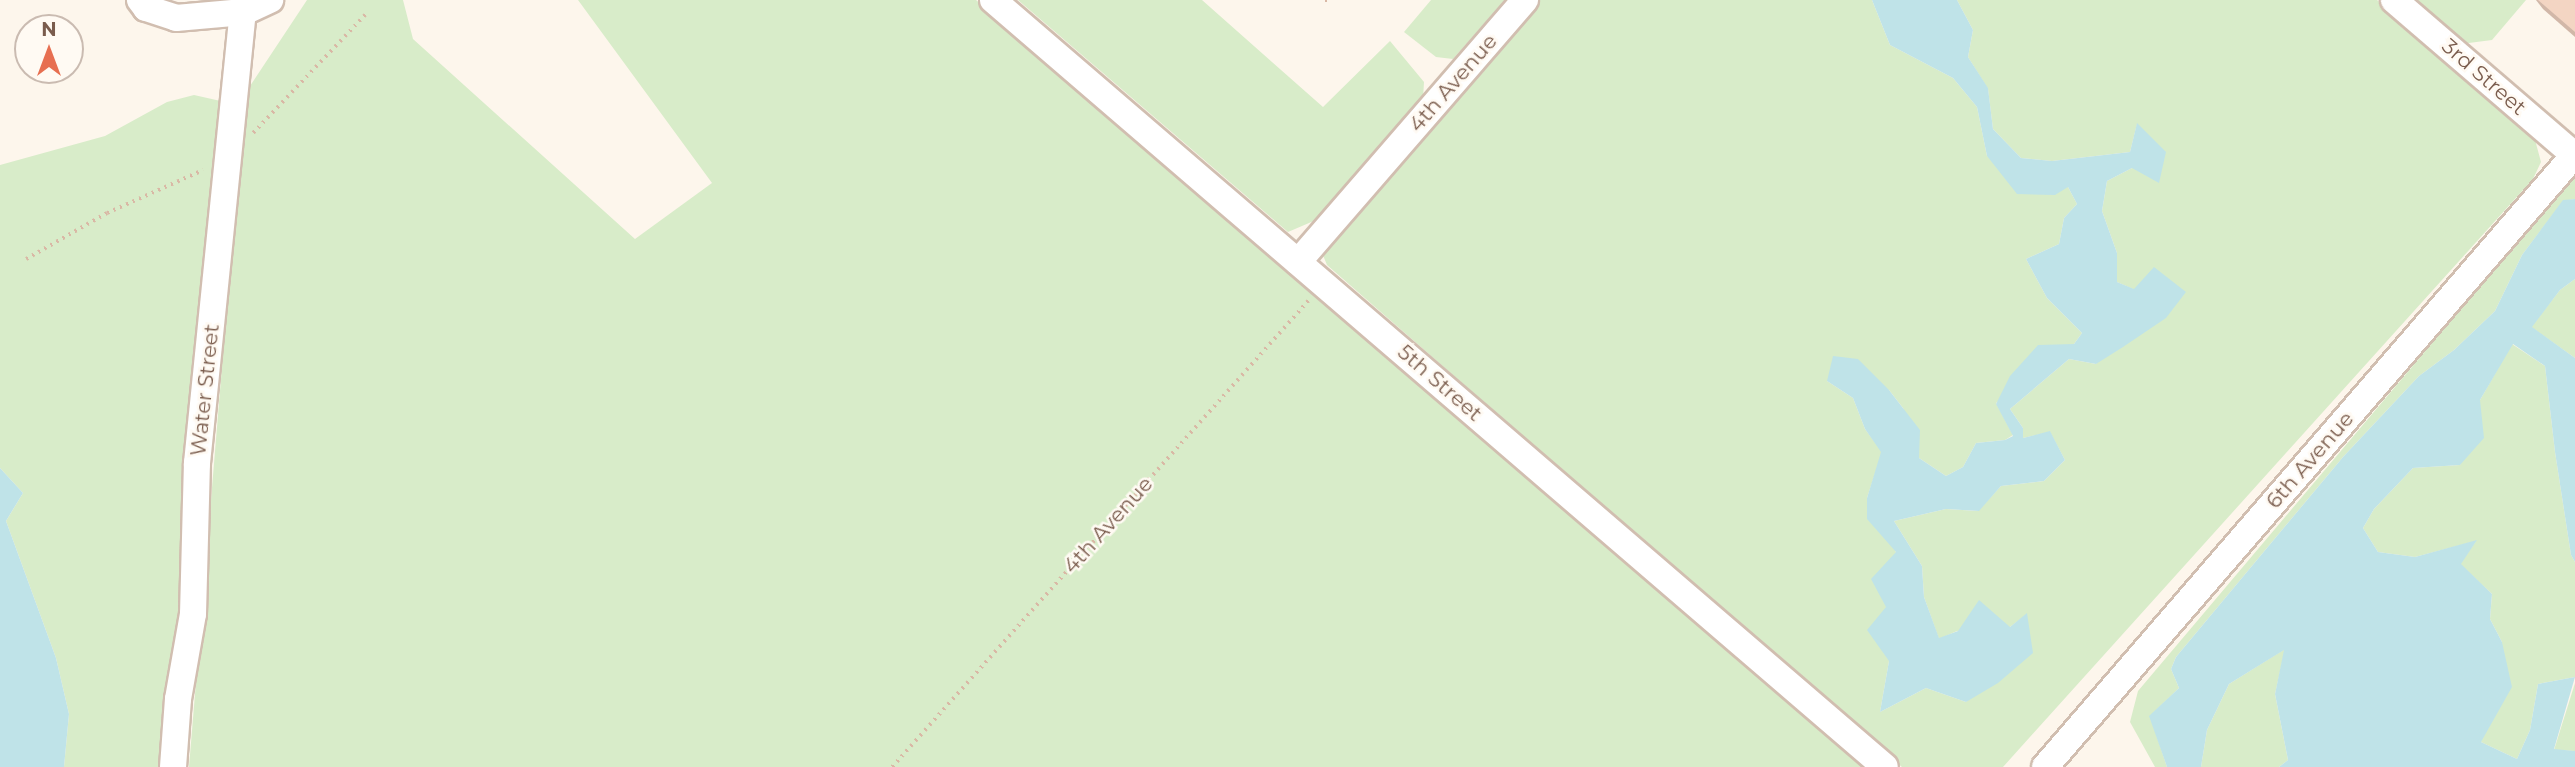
<!DOCTYPE html>
<style>
body{margin:0}
#map{position:relative;width:2575px;height:767px;overflow:hidden;background:#fdf6ec;font-family:Montserrat,sans-serif}
div>[style]{position:absolute}
.green>*{inset:0;background:#d8ecc9}
.water>*{inset:0;background:#bfe3e8}
.path>*{height:3.5px;margin-top:-1.75px;transform-origin:0;background:repeating-linear-gradient(90deg,#d9b8a5 0 2px,transparent 0 7px)}
.roads{filter:drop-shadow(2px 0 #d1beb0) drop-shadow(-2px 0 #d1beb0) drop-shadow(0 2px #d1beb0) drop-shadow(0 -2px #d1beb0)}
.minor>*{height:26px;margin:-13px;padding:0 13px;transform-origin:13px;border-radius:13px;background:#fff}
.wall>*{inset:0;background:#d1b7a8}
.building>*{inset:0;background:#f3d5c3}
span{translate:-50% -50%;white-space:nowrap;text-align:center;line-height:1.15;-webkit-text-stroke:5px #fffaf3;paint-order:stroke}
.street-label{font-size:21px;color:#7a5c4d}
.north{position:absolute;left:14px;top:14px;width:70px;height:70px;box-sizing:border-box;background:#fffaf3;border:2px solid #cabbb1;border-radius:50%;rotate:0deg;font-size:19px;font-weight:700;line-height:28px;text-align:center;color:#7a5c4d}
.north::after{content:'';display:block;margin:auto;width:24px;height:32px;background:#e76f51;clip-path:polygon(50% 0,100% 100%,50% 72%,0 100%)}
</style>
<div id="map">
<div class="green">
<div style="clip-path:polygon(307px 0,403px 0,413px 39px,635px 239px,712px 183px,578px 0,976px 0,1863px 767px,189px 767px,232px 245px,250px 86px)"></div>
<div style="clip-path:polygon(1018px 0,1202px 0,1323px 107px,1390px 41px,1424px 82px,1423px 99px,1316px 220px,1288px 232px)"></div>
<div style="clip-path:polygon(1431px 0,1505px 0,1453px 59px,1436px 57px,1404px 32px)"></div>
<div style="clip-path:polygon(1536px 0,1872px 0,1890px 45px,1953px 78px,1977px 107px,1987px 156px,2068px 187px,2077px 204px,2064px 218px,2059px 244px,2026px 259px,2047px 298px,2082px 333px,2074px 344px,1996px 403px,2013px 435px,2005px 440px,1976px 443px,1963px 467px,1946px 476px,1919px 458px,1903px 408px,1889px 390px,1827px 381px,1853px 398px,1865px 429px,1882px 452px,1867px 498px,1896px 552px,1886px 607px,1889px 661px,1880px 712px,1926px 688px,1966px 702px,2027px 614px,2010px 627px,1957px 631px,1939px 639px,1924px 597px,1922px 566px,1894px 521px,1946px 509px,1978px 511px,2001px 486px,2044px 481px,2065px 460px,2050px 432px,2023px 438px,2023px 428px,2010px 409px,2069px 359px,2096px 364px,2133px 289px,2117px 282px,2117px 253px,2102px 211px,2107px 181px,2132px 168px,2137px 124px,2130px 152px,2052px 161px,2021px 158px,1993px 129px,1988px 89px,1968px 57px,1973px 30px,1957px 0,2377px 0,2534px 136px,2541px 162px,2533px 179px,2003px 767px,1902px 767px,1327px 265px,1320px 248px)"></div>
<div style="clip-path:polygon(2409px 0,2526px 0,2492px 40px,2461px 44px)"></div>
<div style="clip-path:polygon(194px 95px,225px 102px,183px 647px,168px 767px,64px 767px,69px 714px,56px 658px,6px 521px,23px 493px,0 468px,0 165px,105px 136px,167px 102px)"></div>
<div style="clip-path:polygon(2575px 174px,2575px 199px,2563px 201px,2522px 255px,2495px 311px,2454px 350px,2419px 376px,2343px 457px,2176px 657px,2171px 669px,2179px 688px,2150px 716px,2167px 767px,2155px 767px,2130px 722px,2138px 691px)"></div>
<div style="clip-path:polygon(2575px 279px,2575px 358px,2531px 327px,2560px 290px)"></div>
<div style="clip-path:polygon(2512px 344px,2545px 366px,2555px 452px,2571px 555px,2575px 562px,2575px 677px,2538px 684px,2530px 730px,2517px 759px,2481px 742px,2502px 642px,2490px 619px,2492px 594px,2460px 564px,2476px 541px,2415px 557px,2378px 552px,2363px 528px,2374px 509px,2413px 468px,2460px 465px,2480px 400px)"></div>
<div style="clip-path:polygon(2285px 649px,2275px 694px,2288px 760px,2279px 767px,2201px 767px,2207px 730px,2229px 684px)"></div>
<div style="clip-path:polygon(2575px 683px,2575px 751px,2554px 750px)"></div>
</div>
<div class="water">
<div style="clip-path:polygon(1872px 0,1957px 0,1973px 30px,1968px 57px,1988px 88px,1993px 129px,2021px 158px,2052px 161px,2130px 152px,2137px 123px,2166px 152px,2159px 183px,2132px 168px,2107px 181px,2102px 211px,2117px 253px,2117px 282px,2134px 289px,2154px 267px,2186px 292px,2166px 318px,2123px 347px,2096px 364px,2069px 359px,2010px 409px,2023px 428px,2023px 438px,2050px 431px,2065px 460px,2044px 481px,2001px 486px,1979px 511px,1946px 509px,1894px 521px,1922px 566px,1924px 597px,1939px 638px,1958px 631px,1979px 600px,2010px 627px,2027px 613px,2033px 653px,1998px 683px,1966px 702px,1926px 688px,1880px 712px,1889px 661px,1867px 630px,1886px 607px,1871px 579px,1896px 552px,1867px 519px,1867px 498px,1881px 452px,1865px 429px,1853px 398px,1827px 381px,1833px 356px,1858px 359px,1889px 390px,1920px 430px,1919px 458px,1946px 476px,1963px 467px,1976px 443px,2005px 440px,2013px 436px,1996px 404px,2010px 376px,2038px 345px,2074px 344px,2082px 333px,2047px 298px,2026px 259px,2059px 244px,2064px 218px,2077px 204px,2068px 187px,2055px 195px,2017px 194px,1987px 156px,1977px 107px,1953px 78px,1890px 45px)"></div>
<div style="clip-path:polygon(2575px 199px,2575px 279px,2560px 290px,2532px 327px,2575px 358px,2575px 562px,2571px 555px,2555px 452px,2545px 366px,2513px 344px,2480px 400px,2484px 438px,2460px 465px,2413px 468px,2374px 509px,2363px 528px,2378px 552px,2415px 557px,2477px 540px,2461px 564px,2492px 594px,2490px 619px,2502px 642px,2512px 687px,2481px 742px,2517px 759px,2530px 730px,2538px 684px,2575px 677px,2554px 749px,2575px 751px,2575px 767px,2279px 767px,2288px 760px,2275px 694px,2284px 650px,2229px 684px,2207px 730px,2201px 767px,2167px 767px,2149px 716px,2179px 688px,2171px 669px,2176px 657px,2343px 457px,2419px 376px,2454px 350px,2495px 311px,2522px 255px,2563px 200px)"></div>
<div style="clip-path:polygon(0 468px,23px 493px,6px 521px,56px 658px,69px 714px,64px 767px,0 767px)"></div>
</div>
<div class="path">
<div style="left:1325px;top:0;width:2px"></div>
<div style="left:253px;top:133px;width:163px;rotate:-46.5deg"></div>
<div style="left:26px;top:259px;width:93px;rotate:-29.6deg"></div>
<div style="left:107px;top:213px;width:105px;rotate:-24.1deg"></div>
<div style="left:892px;top:767px;width:625px;rotate:-48.24deg"></div>
</div>
<div class="roads">
<div class="minor">
<div style="left:140px;top:0;width:10px;rotate:53deg"></div>
<div style="left:146px;top:8px;width:32px;rotate:18deg"></div>
<div style="left:176px;top:18px;width:68px;rotate:-5deg"></div>
<div style="left:244px;top:12px;width:29px;rotate:-25deg"></div>
<div style="left:993px;top:0;width:1176px;rotate:40.69deg"></div>
<div style="left:2394px;top:0;width:238px;rotate:40.7deg"></div>
<div style="left:1298px;top:262px;width:347px;rotate:-49.1deg"></div>
<div style="left:173px;top:767px;width:68px;rotate:-85.8deg"></div>
<div style="left:178px;top:699px;width:86px;rotate:-80deg"></div>
<div style="left:193px;top:614px;width:151px;rotate:-88.5deg"></div>
<div style="left:197px;top:463px;width:465px;rotate:-84.2deg"></div>
<div style="left:2045px;top:767px;width:810px;rotate:-49.15deg"></div>
</div>
</div>
<div class="wall">
<div style="clip-path:polygon(2536px 0,2575px 0,2575px 37px,2543px 9px)"></div>
</div>
<div class="building">
<div style="clip-path:polygon(2538px 0,2575px 0,2575px 32px)"></div>
</div>
<div class="street-label">
<span style="left:2484px;top:77px;rotate:41deg">3rd Street</span>
<span style="left:1453px;top:83px;rotate:-49deg">4th Avenue</span>
<span style="left:1440px;top:383px;rotate:41deg">5th Street</span>
<span style="left:205px;top:390px;rotate:-84deg">Water Street</span>
<span style="left:2310px;top:460px;rotate:-49deg">6th Avenue</span>
<span style="left:1108px;top:525px;rotate:-48deg">4th Avenue</span>
</div>
<div class="north">N</div>
</div>
